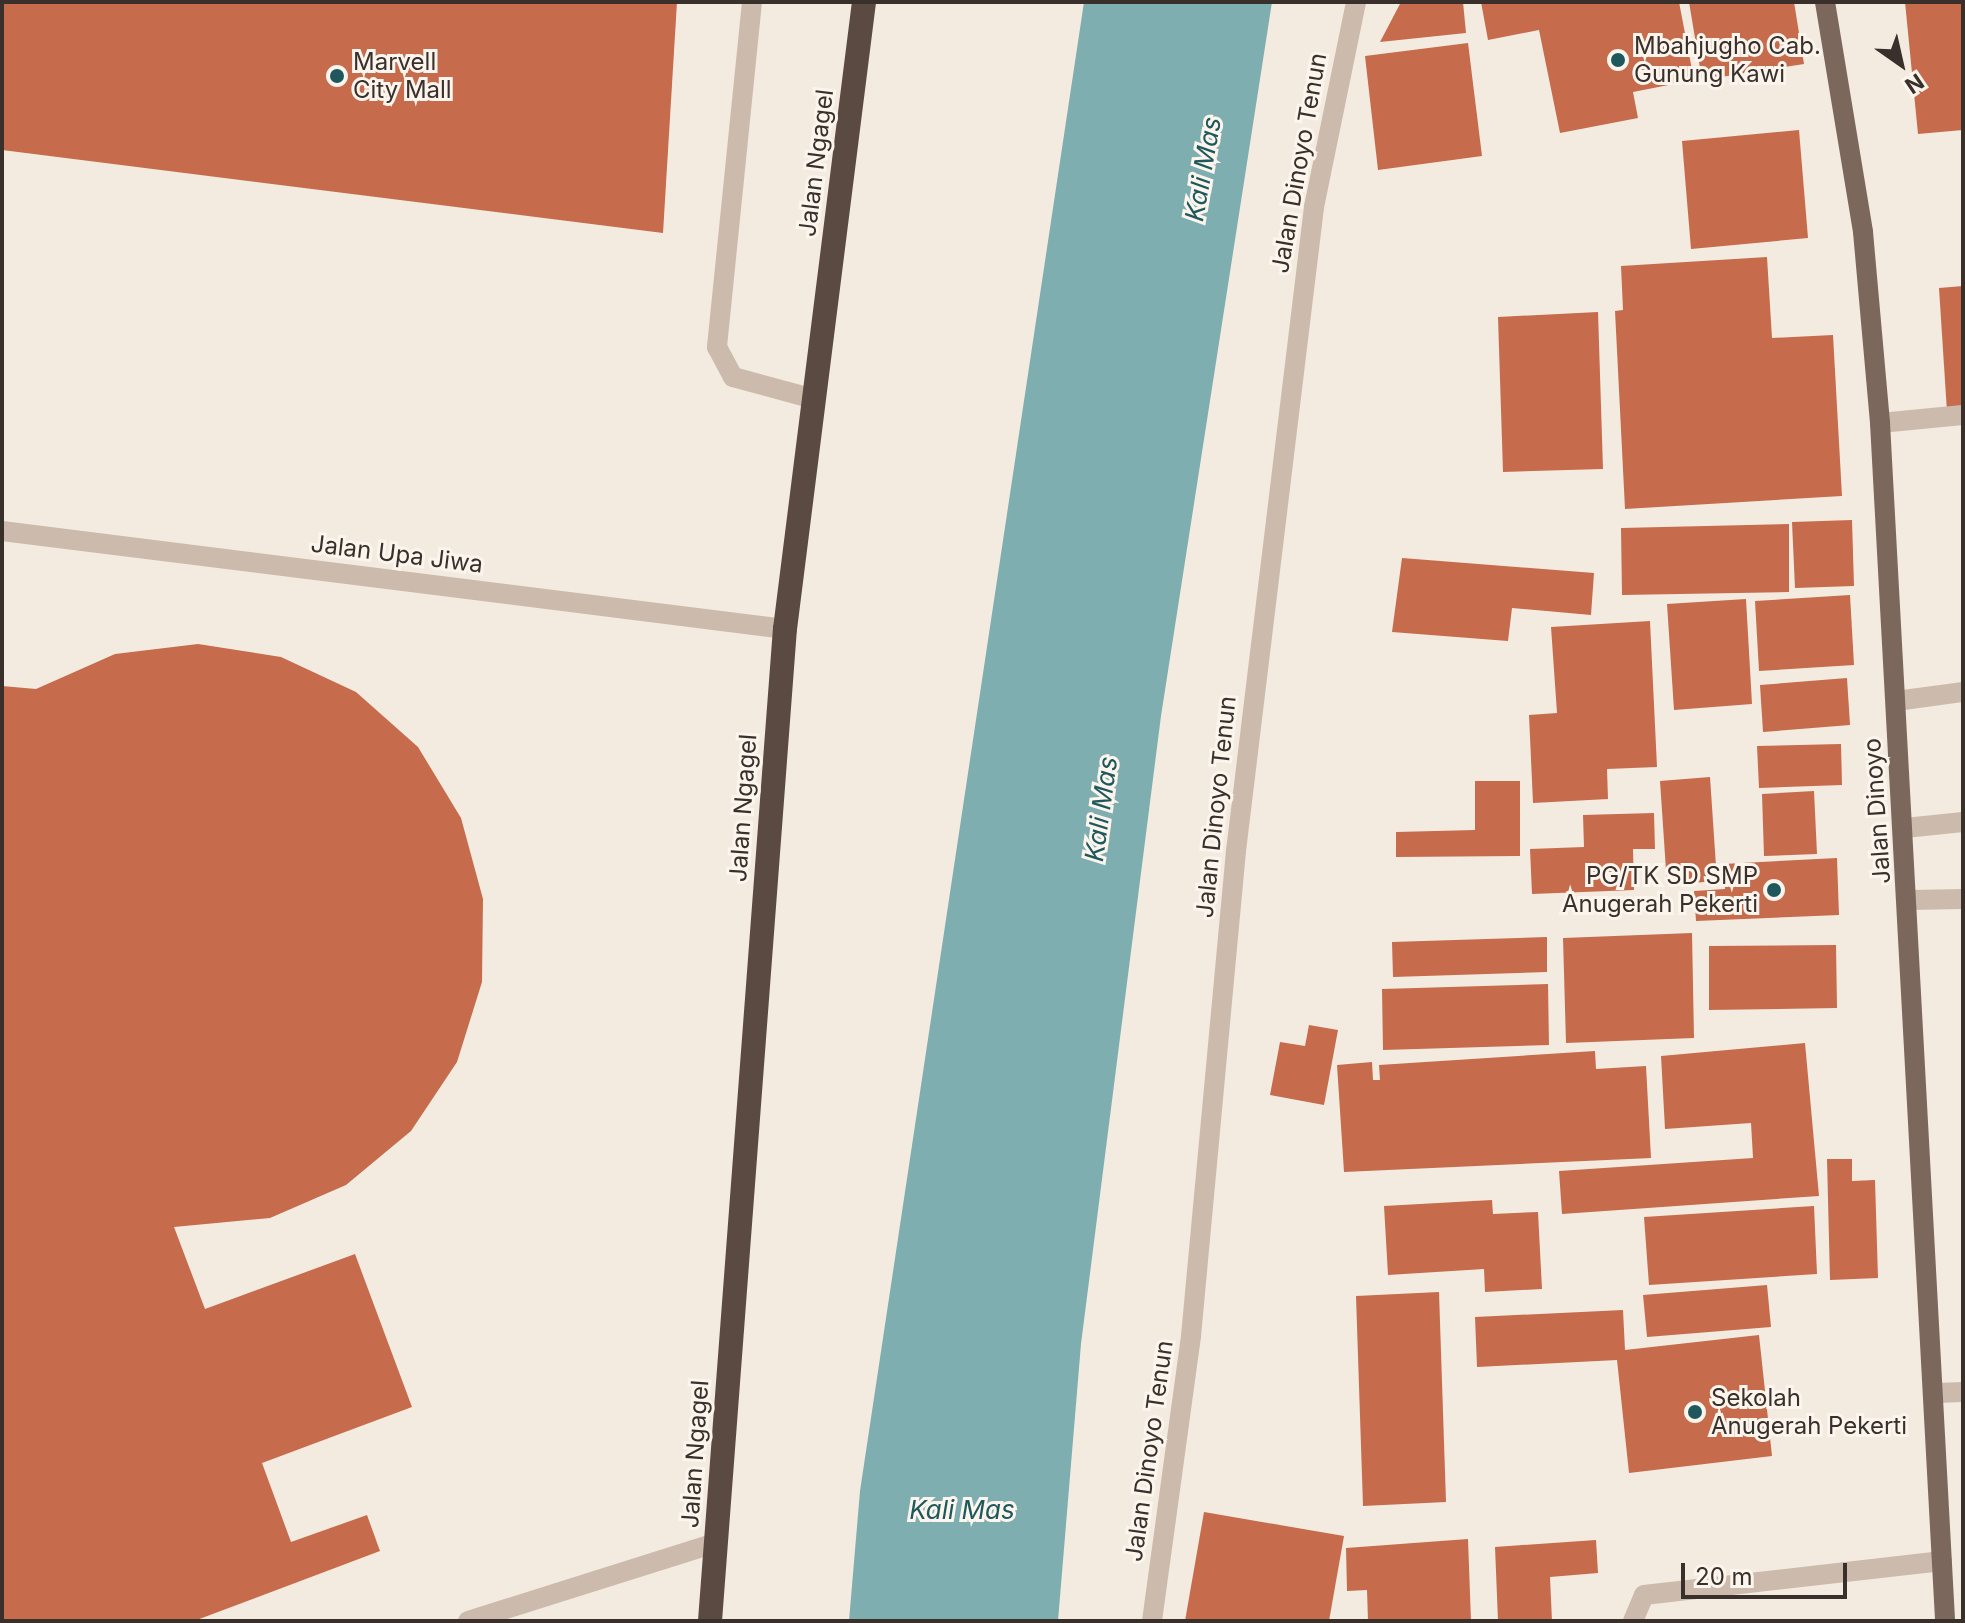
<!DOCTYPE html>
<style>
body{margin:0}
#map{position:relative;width:1965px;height:1623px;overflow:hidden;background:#f3ebe0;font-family:Inter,sans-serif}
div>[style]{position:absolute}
.water>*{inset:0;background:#7faeb1}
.building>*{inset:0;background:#c66b4c}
.minor>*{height:20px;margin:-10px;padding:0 10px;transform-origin:10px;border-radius:10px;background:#ccbbac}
.major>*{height:20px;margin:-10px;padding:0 10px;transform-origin:10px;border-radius:10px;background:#7c675c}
.highway>*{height:24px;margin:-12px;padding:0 12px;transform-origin:12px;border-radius:12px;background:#5b4a42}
.dots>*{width:22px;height:22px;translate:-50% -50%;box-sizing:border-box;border:4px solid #fbf5ed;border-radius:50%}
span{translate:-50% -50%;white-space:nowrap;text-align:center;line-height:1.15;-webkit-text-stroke:6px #fbf5ed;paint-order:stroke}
.poi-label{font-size:24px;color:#3a302b}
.left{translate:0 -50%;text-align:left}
.right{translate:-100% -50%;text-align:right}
.street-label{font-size:24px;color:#3a302b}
.water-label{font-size:26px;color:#1f585c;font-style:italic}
.frame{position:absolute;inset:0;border:4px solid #3a302b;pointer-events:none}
.north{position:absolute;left:1861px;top:24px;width:80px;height:80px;-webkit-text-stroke:6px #fbf5ed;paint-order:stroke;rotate:146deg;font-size:22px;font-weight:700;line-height:32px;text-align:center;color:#3a302b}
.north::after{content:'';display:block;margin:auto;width:28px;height:36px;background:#3a302b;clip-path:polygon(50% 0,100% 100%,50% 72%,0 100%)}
.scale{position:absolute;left:1681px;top:1563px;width:166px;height:36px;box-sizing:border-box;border:4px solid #3a302b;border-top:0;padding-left:10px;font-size:24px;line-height:28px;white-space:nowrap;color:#3a302b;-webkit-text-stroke:6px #fbf5ed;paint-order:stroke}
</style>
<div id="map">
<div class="water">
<div style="clip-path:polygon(1084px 2px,1272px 2px,1161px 716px,1081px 1344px,1058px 1621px,849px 1621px,860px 1491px)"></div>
</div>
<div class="building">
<div style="clip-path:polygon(2px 2px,677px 2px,663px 233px,2px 150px)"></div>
<div style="clip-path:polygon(1401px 2px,1463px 2px,1466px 33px,1380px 42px)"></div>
<div style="clip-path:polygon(1481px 2px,1679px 2px,1694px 80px,1633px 92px,1638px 118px,1560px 133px,1539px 30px,1488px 40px)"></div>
<div style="clip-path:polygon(1689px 2px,1794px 2px,1804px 64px,1702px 80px)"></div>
<div style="clip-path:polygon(1905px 2px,1963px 2px,1963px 130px,1918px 134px)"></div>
<div style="clip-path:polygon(1468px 43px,1482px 156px,1378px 170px,1365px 56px)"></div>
<div style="clip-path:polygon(1799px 130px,1808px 238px,1691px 249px,1682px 141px)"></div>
<div style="clip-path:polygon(1767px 257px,1772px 338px,1833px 335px,1842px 496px,1625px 509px,1615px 311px,1623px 310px,1621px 266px)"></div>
<div style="clip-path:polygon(1963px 286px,1963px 411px,1947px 412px,1939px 288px)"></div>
<div style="clip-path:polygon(1598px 312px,1603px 469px,1503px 472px,1498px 317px)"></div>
<div style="clip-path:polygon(1852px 520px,1854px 586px,1795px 588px,1792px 522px)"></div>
<div style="clip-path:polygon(1789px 524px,1789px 592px,1622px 595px,1621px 528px)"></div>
<div style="clip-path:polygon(1402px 558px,1594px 573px,1591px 615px,1512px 608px,1508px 641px,1392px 632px)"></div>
<div style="clip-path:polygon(1850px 595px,1854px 665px,1759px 671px,1755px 601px)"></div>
<div style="clip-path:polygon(1746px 599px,1752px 704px,1674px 710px,1667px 604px)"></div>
<div style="clip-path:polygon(1650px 621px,1657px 767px,1607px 769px,1608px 799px,1533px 803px,1529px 715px,1557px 713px,1551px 627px)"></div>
<div style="clip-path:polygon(198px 644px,281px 657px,356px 692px,418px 747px,461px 818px,483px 899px,482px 982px,457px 1062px,411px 1131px,346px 1185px,270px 1218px,174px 1227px,205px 1309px,355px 1254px,412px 1407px,262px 1463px,291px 1542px,367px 1515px,380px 1551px,194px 1621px,2px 1621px,2px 686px,36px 689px,115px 654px)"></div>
<div style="clip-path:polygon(1847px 678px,1850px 725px,1763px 732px,1760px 685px)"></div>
<div style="clip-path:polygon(1841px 744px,1842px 785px,1759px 788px,1757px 746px)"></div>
<div style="clip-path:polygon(1710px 777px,1717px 881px,1667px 885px,1660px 781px)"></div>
<div style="clip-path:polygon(1475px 781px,1520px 781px,1520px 856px,1396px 857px,1396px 832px,1475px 830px)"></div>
<div style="clip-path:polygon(1814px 791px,1817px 854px,1764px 856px,1762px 794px)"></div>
<div style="clip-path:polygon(1654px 813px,1655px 849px,1633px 849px,1634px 890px,1532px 894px,1530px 849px,1584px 847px,1583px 815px)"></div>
<div style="clip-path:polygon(1837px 858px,1839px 915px,1696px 921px,1694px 891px,1725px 889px,1723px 864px)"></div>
<div style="clip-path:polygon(1692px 933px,1694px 1038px,1566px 1043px,1563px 938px)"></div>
<div style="clip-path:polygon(1547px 937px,1547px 972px,1393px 977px,1392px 942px)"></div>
<div style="clip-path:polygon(1836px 945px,1837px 1008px,1709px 1010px,1709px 946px)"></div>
<div style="clip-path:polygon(1548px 984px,1549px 1045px,1383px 1050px,1382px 989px)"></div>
<div style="clip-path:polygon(1309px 1025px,1338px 1030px,1324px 1105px,1270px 1095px,1280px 1042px,1305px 1046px)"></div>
<div style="clip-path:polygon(1805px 1043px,1819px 1196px,1562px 1214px,1559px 1171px,1753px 1158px,1751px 1123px,1665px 1129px,1661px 1056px)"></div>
<div style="clip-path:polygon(1595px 1051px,1596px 1069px,1646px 1066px,1651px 1158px,1344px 1172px,1337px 1065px,1372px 1062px,1373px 1080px,1380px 1080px,1379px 1065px)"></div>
<div style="clip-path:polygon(1827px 1159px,1852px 1159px,1852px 1181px,1875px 1180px,1878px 1278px,1830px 1280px)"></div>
<div style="clip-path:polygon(1492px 1200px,1493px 1214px,1538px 1212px,1542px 1289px,1485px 1292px,1484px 1269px,1388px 1275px,1384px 1206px)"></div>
<div style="clip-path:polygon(1814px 1206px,1817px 1274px,1649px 1285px,1644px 1217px)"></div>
<div style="clip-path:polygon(1767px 1285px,1771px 1327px,1647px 1337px,1643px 1295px)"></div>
<div style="clip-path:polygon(1439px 1292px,1446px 1502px,1363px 1506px,1356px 1296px)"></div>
<div style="clip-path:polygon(1623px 1310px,1625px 1350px,1759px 1335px,1772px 1456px,1629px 1473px,1617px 1360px,1477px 1367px,1475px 1317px)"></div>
<div style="clip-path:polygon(1204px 1512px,1344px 1536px,1329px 1621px,1185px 1621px)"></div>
<div style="clip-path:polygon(1468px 1539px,1471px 1621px,1368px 1621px,1367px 1590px,1347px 1591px,1346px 1548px)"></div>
<div style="clip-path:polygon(1596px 1540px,1598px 1573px,1550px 1577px,1552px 1621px,1498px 1621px,1495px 1547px)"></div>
</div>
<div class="minor">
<div style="left:752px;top:2px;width:347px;rotate:95.8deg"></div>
<div style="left:717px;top:347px;width:34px;rotate:62deg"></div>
<div style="left:733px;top:377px;width:84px;rotate:15.2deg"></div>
<div style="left:1880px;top:423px;width:83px;rotate:-5.5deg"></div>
<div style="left:2px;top:531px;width:789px;rotate:7.13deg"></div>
<div style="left:1896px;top:701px;width:68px;rotate:-7.7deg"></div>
<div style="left:1905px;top:828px;width:58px;rotate:-5.9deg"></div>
<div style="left:1909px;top:900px;width:54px;rotate:-1.1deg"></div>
<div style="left:1936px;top:1393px;width:27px;rotate:-2deg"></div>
<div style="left:468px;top:1621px;width:260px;rotate:-17.5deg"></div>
<div style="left:1152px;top:1621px;width:288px;rotate:-82.2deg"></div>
<div style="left:1191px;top:1336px;width:487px;rotate:-84.7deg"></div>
<div style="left:1236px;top:851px;width:649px;rotate:-83.09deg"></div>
<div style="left:1314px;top:207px;width:209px;rotate:-78.4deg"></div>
<div style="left:1633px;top:1621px;width:28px;rotate:-67deg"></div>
<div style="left:1644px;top:1595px;width:300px;rotate:-6.5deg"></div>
</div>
<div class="major">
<div style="left:1825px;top:2px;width:233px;rotate:80.6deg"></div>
<div style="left:1863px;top:232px;width:192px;rotate:84.9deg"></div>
<div style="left:1880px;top:423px;width:1200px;rotate:86.89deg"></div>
</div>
<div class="highway">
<div style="left:710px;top:1621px;width:995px;rotate:-85.68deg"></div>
<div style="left:785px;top:629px;width:632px;rotate:-82.82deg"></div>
</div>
<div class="dots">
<div style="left:1618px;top:60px;background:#1f585c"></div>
<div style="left:337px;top:76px;background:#1f585c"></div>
<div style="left:1774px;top:890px;background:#1f585c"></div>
<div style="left:1695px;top:1412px;background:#1f585c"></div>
</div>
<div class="poi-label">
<span class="left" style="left:1634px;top:60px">Mbahjugho Cab.<br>Gunung Kawi</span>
<span class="left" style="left:353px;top:76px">Marvell<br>City Mall</span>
<span class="right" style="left:1758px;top:890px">PG/TK SD SMP<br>Anugerah Pekerti</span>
<span class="left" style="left:1711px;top:1412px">Sekolah<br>Anugerah Pekerti</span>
</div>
<div class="street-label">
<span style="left:816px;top:163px;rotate:-83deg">Jalan Ngagel</span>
<span style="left:1299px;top:163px;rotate:-80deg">Jalan Dinoyo Tenun</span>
<span style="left:397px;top:554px;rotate:7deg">Jalan Upa Jiwa</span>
<span style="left:1216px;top:807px;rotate:-84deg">Jalan Dinoyo Tenun</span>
<span style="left:743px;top:808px;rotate:-86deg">Jalan Ngagel</span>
<span style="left:1877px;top:811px;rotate:-94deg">Jalan Dinoyo</span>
<span style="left:1149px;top:1451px;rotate:-82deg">Jalan Dinoyo Tenun</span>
<span style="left:695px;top:1454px;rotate:-86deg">Jalan Ngagel</span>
</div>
<div class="water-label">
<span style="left:1203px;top:169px;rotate:-80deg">Kali Mas</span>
<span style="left:1101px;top:809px;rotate:-82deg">Kali Mas</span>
<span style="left:962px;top:1510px">Kali Mas</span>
</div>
<div class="frame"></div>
<div class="north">N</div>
<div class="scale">20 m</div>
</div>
